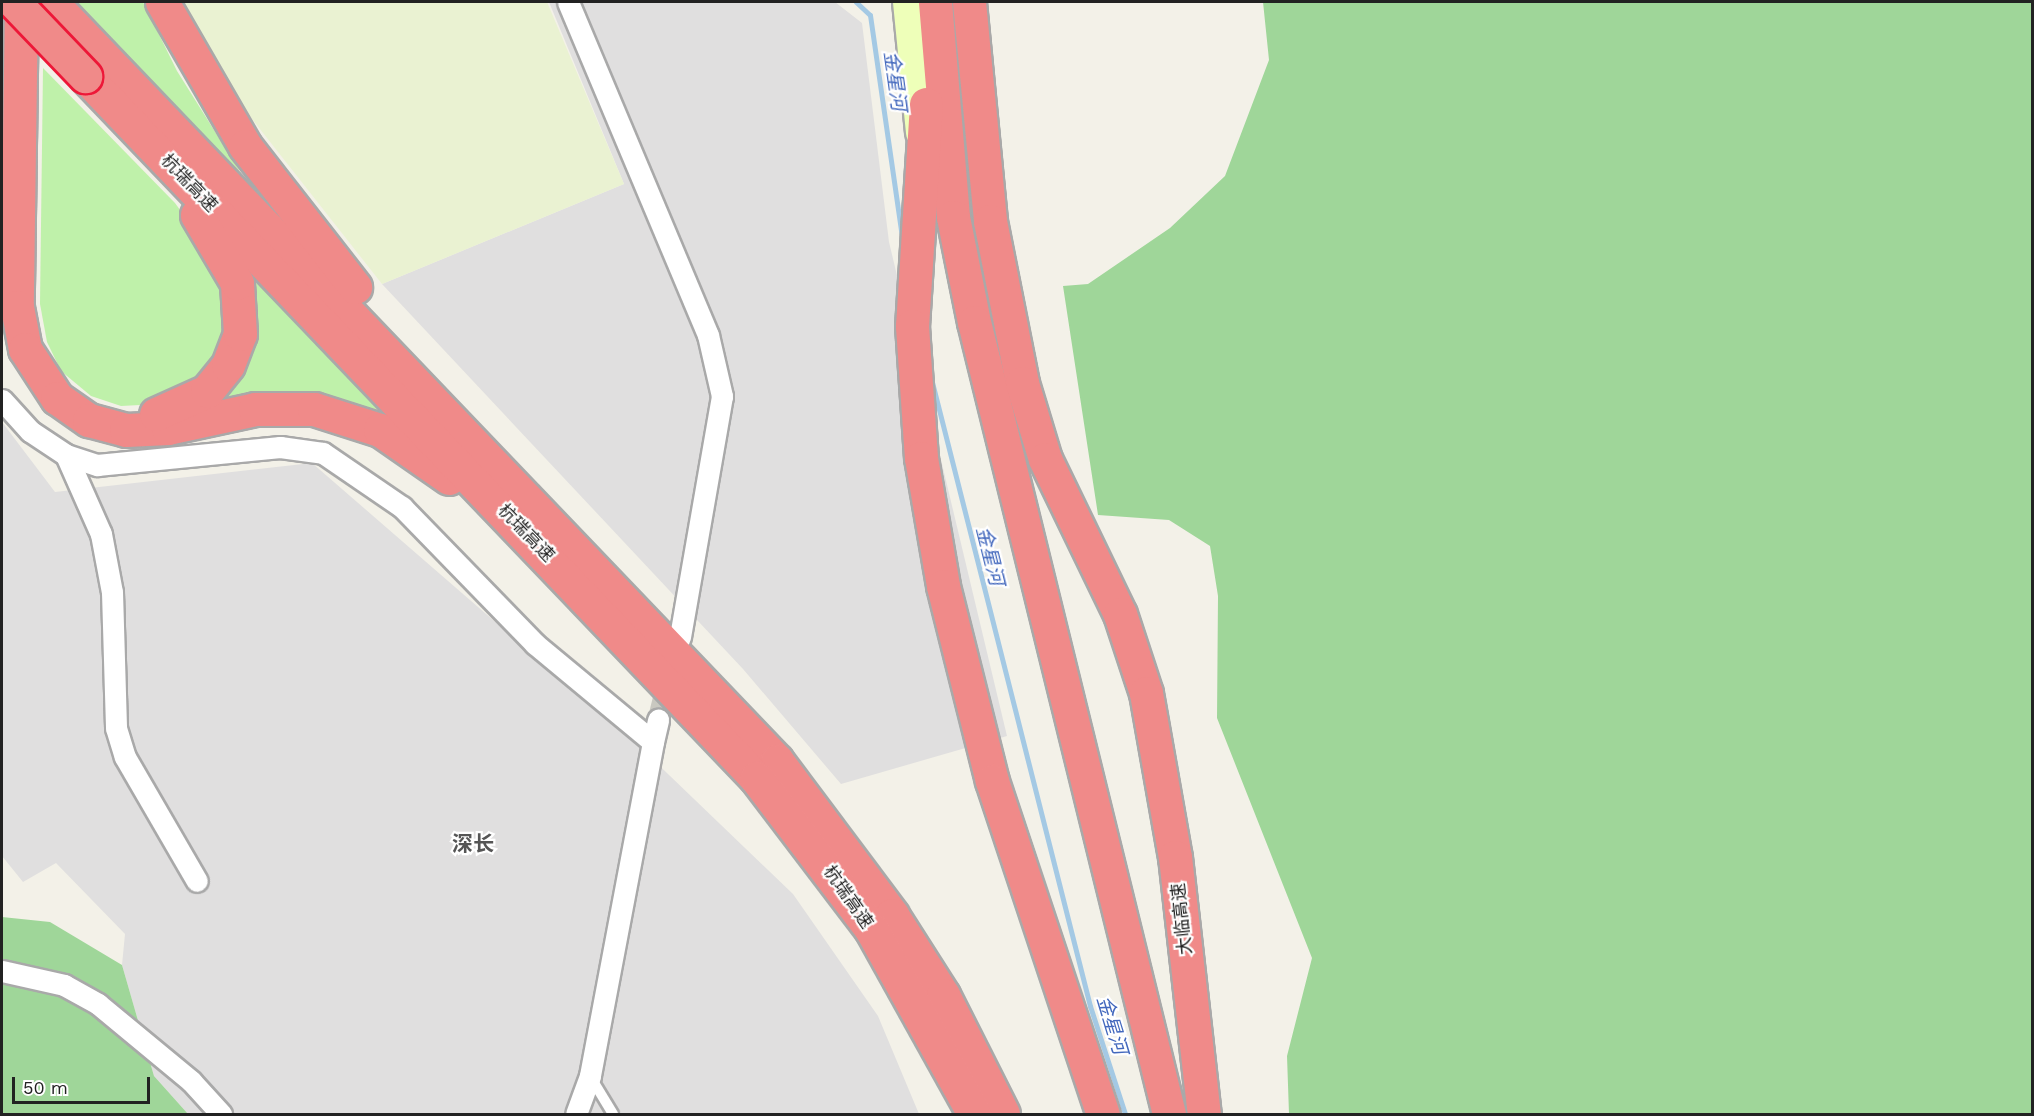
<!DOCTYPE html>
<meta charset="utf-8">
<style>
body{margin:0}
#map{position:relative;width:2034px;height:1116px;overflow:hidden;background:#f3f1e8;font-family:"Work Sans","Noto Sans SC",sans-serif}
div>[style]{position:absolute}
.residential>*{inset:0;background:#e0dfdf}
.farmland>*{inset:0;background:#eaf2d2}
.grass>*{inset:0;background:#bff1aa}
.forest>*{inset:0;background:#9fd699}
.stream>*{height:5px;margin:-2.5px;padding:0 2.5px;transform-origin:2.5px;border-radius:2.5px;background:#a4c9e4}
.street-tunnel>*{height:21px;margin-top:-10.5px;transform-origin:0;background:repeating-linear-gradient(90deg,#c9c8c0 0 21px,transparent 0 31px)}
.roads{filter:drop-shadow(2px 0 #a9a9a9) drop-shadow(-2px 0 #a9a9a9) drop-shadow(0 2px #a9a9a9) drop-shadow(0 -2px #a9a9a9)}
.lane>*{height:10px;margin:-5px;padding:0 5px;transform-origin:5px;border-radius:5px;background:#fff}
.street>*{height:21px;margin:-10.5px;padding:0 10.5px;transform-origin:10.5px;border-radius:10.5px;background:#fff}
.secondary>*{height:32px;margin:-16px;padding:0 16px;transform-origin:16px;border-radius:16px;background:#eeffb9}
.highway>*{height:33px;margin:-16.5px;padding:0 16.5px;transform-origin:16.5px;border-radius:16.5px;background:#f08a89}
.bridges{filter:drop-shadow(2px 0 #ed1838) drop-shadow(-2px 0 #ed1838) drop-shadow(0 2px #ed1838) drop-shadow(0 -2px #ed1838)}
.highway-bridge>*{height:33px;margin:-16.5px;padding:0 16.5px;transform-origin:16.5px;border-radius:16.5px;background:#f08a89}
span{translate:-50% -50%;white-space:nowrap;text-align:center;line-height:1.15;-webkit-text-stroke:4.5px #fff;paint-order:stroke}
.street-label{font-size:18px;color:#222}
.water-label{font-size:20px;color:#4368bd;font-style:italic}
.quarter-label{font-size:21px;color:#555;font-weight:700}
.frame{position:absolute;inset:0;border:3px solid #222;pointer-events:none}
.scale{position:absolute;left:12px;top:1077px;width:138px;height:27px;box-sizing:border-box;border:3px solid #222;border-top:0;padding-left:8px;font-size:18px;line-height:21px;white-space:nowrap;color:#222;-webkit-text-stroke:4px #fff;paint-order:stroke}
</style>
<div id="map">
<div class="residential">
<div style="clip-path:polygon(549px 2px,835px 2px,862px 23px,889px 242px,1007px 736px,841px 784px,743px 669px,382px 284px,624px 184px)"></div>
<div style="clip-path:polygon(2px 422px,55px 492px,312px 463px,643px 750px,793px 894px,878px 1016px,919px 1114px,188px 1114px,154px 1076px,122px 965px,125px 934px,56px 863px,23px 882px,2px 856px)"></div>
</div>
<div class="farmland">
<div style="clip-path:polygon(179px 2px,547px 2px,624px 184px,382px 284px,223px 82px)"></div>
</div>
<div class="grass">
<div style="clip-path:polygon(70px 2px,143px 2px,177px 71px,249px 186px)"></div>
<div style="clip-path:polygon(43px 68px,175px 203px,219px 264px,230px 324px,208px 373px,159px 404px,121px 406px,91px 396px,61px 371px,47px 342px,40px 304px)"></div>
<div style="clip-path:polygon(239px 259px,394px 420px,205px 407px,233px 375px)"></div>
</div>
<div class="forest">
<div style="clip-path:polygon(1263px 2px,2032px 2px,2032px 1114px,1289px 1114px,1287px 1056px,1312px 958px,1217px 718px,1218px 596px,1210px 546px,1169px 520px,1098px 515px,1063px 286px,1088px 284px,1170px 228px,1225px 176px,1269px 60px)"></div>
<div style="clip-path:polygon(2px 917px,50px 922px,122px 965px,154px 1076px,188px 1114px,2px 1114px)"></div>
</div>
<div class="stream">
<div style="left:856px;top:2px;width:19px;rotate:43deg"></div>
<div style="left:870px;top:15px;width:225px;rotate:81.8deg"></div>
<div style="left:932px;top:382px;width:644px;rotate:75.79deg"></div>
<div style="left:1090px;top:1006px;width:114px;rotate:72deg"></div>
</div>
<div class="street-tunnel">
<div style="left:658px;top:720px;width:46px;rotate:-76.3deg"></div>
</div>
<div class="roads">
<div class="lane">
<div style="left:590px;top:1076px;width:44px;rotate:58.8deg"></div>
</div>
<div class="street">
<div style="left:568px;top:2px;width:361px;rotate:67.2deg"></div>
<div style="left:708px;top:335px;width:63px;rotate:77.1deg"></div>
<div style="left:722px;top:396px;width:245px;rotate:99.9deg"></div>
<div style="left:2px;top:400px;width:42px;rotate:47.9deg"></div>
<div style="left:30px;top:431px;width:43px;rotate:33.7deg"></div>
<div style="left:66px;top:455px;width:33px;rotate:18deg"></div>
<div style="left:97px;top:465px;width:184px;rotate:-5.6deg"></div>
<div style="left:280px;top:447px;width:43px;rotate:7.9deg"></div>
<div style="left:323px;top:453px;width:96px;rotate:34.4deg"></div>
<div style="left:402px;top:507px;width:191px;rotate:45.8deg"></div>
<div style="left:535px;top:644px;width:153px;rotate:39.7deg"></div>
<div style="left:653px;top:742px;width:340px;rotate:100.7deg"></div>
<div style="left:590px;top:1076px;width:40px;rotate:110.2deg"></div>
<div style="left:66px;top:455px;width:86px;rotate:66.1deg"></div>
<div style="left:101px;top:534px;width:59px;rotate:79.3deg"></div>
<div style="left:112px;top:592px;width:136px;rotate:88.3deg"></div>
<div style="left:116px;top:728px;width:30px;rotate:73deg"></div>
<div style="left:125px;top:757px;width:143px;rotate:59.9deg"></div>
<div style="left:653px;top:742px;width:23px;rotate:-77deg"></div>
<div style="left:2px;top:971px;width:64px;rotate:12.7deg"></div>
<div style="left:64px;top:985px;width:39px;rotate:29deg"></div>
<div style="left:98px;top:1004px;width:121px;rotate:39.6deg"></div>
<div style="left:191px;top:1081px;width:45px;rotate:47.7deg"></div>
</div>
<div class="secondary">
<div style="left:909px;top:2px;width:131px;rotate:84.3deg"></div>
</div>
<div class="highway">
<div style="left:21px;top:2px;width:305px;rotate:90.8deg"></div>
<div style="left:17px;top:307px;width:43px;rotate:79.2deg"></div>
<div style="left:25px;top:349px;width:59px;rotate:56.9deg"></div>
<div style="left:57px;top:398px;width:39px;rotate:35deg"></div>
<div style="left:89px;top:420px;width:38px;rotate:15deg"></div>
<div style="left:126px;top:430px;width:42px;rotate:-2.7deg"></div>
<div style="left:168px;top:428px;width:89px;rotate:-12.3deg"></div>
<div style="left:255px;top:409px;width:59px"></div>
<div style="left:314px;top:409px;width:69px;rotate:17.7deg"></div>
<div style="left:380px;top:430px;width:84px;rotate:34.8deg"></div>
<div style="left:51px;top:2px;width:1050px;rotate:46.27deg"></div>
<div style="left:777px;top:761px;width:192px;rotate:53.2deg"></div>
<div style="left:892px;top:915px;width:95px;rotate:57.5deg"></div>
<div style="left:943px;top:995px;width:133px;rotate:63.2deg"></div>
<div style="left:162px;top:2px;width:166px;rotate:60deg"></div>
<div style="left:245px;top:146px;width:179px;rotate:52deg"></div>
<div style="left:935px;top:2px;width:216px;rotate:85.2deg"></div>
<div style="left:953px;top:217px;width:107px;rotate:78.7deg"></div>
<div style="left:974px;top:322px;width:816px;rotate:76.17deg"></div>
<div style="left:969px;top:2px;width:220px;rotate:84.5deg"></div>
<div style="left:990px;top:221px;width:165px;rotate:78.8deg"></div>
<div style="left:1022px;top:383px;width:79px;rotate:73.2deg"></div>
<div style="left:1045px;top:459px;width:172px;rotate:64.2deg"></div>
<div style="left:1120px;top:614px;width:83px;rotate:71.8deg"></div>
<div style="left:1146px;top:693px;width:167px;rotate:80deg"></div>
<div style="left:1175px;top:857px;width:259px;rotate:83.6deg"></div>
<div style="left:85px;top:76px;width:971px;rotate:46.29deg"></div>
<div style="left:756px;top:778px;width:190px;rotate:52.7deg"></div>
<div style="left:871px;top:929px;width:212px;rotate:60.9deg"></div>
<div style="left:926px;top:104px;width:222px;rotate:93.6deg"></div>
<div style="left:912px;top:326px;width:132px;rotate:86.1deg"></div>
<div style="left:921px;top:458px;width:130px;rotate:80.2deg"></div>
<div style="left:943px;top:586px;width:201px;rotate:75.9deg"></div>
<div style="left:992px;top:781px;width:351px;rotate:71.6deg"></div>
<div style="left:156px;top:414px;width:56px;rotate:-24.3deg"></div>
<div style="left:207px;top:391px;width:33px;rotate:-51deg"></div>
<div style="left:228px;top:365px;width:33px;rotate:-69deg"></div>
<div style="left:240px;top:334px;width:51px;rotate:-93.4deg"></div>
<div style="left:237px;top:283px;width:79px;rotate:-120.5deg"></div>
</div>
</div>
<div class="bridges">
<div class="highway-bridge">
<div style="left:14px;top:2px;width:103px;rotate:46.2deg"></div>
</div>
</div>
<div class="street-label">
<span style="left:189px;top:183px;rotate:46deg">杭瑞高速</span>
<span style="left:526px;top:533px;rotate:46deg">杭瑞高速</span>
<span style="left:848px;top:897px;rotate:55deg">杭瑞高速</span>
<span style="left:1182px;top:919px;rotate:-96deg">大临高速</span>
</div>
<div class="water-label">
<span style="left:895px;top:81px;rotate:82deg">金星河</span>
<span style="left:990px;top:556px;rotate:76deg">金星河</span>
<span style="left:1112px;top:1025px;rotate:73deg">金星河</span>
</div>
<div class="quarter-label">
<span style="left:473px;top:844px">深长</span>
</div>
<div class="frame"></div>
<div class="scale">50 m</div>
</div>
